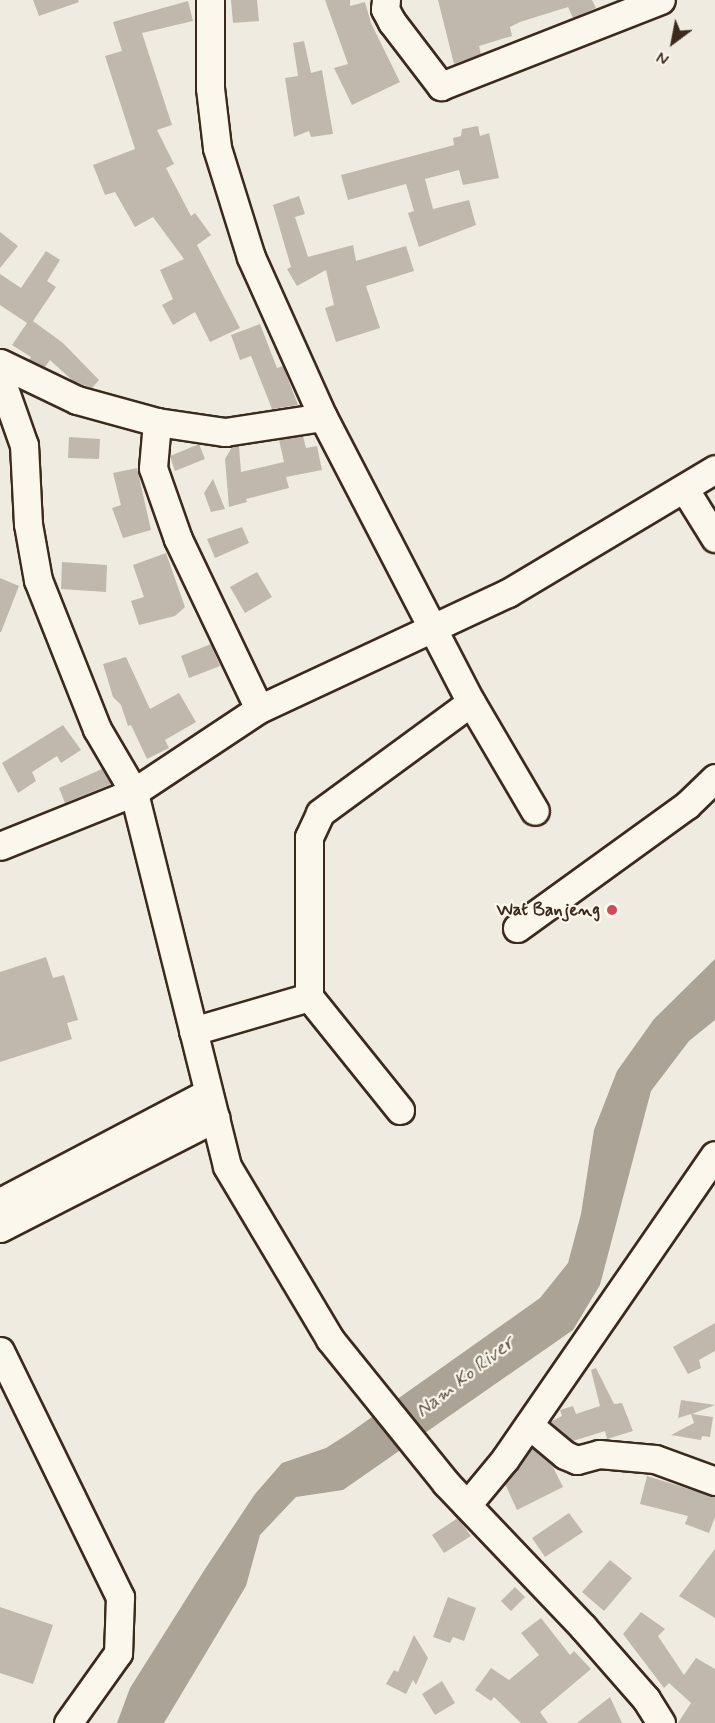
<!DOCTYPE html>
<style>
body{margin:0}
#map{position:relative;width:715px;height:1723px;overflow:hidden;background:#f0ebe0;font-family:Mynerve,sans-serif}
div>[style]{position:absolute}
.water>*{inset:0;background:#aca397}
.building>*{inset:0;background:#c0b8ad}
.roads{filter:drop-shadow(2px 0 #3b2a1e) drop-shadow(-2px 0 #3b2a1e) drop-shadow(0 2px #3b2a1e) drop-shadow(0 -2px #3b2a1e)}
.minor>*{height:27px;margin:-13.5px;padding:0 13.5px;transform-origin:13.5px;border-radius:13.5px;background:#fbf7ec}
.dots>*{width:16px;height:16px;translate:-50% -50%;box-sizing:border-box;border:3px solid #fbf7ec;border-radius:50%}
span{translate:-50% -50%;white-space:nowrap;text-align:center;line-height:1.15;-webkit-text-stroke:4.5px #fbf7ec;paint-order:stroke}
.poi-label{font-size:18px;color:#3b2a1e;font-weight:700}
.right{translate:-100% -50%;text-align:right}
.water-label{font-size:20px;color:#635448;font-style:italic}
.north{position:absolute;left:643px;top:12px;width:60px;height:60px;-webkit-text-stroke:4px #fbf7ec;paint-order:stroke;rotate:212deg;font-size:16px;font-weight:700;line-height:24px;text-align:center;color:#3b2a1e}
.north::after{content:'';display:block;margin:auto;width:21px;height:27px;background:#3b2a1e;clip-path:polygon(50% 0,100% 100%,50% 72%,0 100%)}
</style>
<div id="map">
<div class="water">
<div style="clip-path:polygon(715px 959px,715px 1020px,689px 1041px,651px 1091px,600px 1285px,573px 1330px,343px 1490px,296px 1497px,260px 1535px,246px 1586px,164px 1723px,117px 1723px,130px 1688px,205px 1569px,255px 1494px,282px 1463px,326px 1448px,348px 1434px,540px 1298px,568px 1263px,581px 1214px,594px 1130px,617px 1071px,654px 1019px)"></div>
</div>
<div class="building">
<div style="clip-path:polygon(33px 0,78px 0,79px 2px,39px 16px)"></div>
<div style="clip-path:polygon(231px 0,257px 0,259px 21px,233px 23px)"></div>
<div style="clip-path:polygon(325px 0,350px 0,350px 6px,365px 2px,371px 23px,400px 82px,352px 105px,334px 68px,348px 64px)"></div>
<div style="clip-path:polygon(438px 0,592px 0,596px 8px,573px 18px,568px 7px,520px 22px,510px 27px,512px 36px,479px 46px,481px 54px,454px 64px)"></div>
<div style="clip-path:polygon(188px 1px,193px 21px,142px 33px,172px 125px,157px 130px,174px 164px,166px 168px,191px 216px,195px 213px,211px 235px,197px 245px,240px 328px,210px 342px,195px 312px,173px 325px,162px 305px,173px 299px,160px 270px,184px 259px,153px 217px,135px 227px,115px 192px,105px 195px,93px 165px,135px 149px,105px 56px,122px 51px,113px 22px)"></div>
<div style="clip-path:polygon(304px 41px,311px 73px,322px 70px,333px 134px,311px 137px,309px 131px,294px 137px,285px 78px,298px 76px,293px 43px)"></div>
<div style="clip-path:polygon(478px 126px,480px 136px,489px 133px,499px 178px,463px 185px,459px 170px,425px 179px,433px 209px,469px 200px,476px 225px,419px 247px,408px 213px,414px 211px,406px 184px,348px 200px,341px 175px,454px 145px,453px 138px,461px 136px,462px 129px)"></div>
<div style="clip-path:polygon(299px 196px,305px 214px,295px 217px,308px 257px,353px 245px,356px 261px,406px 246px,414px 271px,366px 286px,380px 328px,336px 342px,325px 308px,334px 305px,326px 270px,297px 286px,287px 269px,291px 267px,273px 205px)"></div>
<div style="clip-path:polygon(0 232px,18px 246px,0 268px)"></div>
<div style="clip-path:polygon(46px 251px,60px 260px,47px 281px,56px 287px,33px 321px,63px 343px,99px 380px,92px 388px,73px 381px,50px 360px,45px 367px,29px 360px,31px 357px,12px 345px,27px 323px,0 305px,0 274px,21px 288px)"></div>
<div style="clip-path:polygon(260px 324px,277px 368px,283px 366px,298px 405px,272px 409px,251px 356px,240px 360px,231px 335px)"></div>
<div style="clip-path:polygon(303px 436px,306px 448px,317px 446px,322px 470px,286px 477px,289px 488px,246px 499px,247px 502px,229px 507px,225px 459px,232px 447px,239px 446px,241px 472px,284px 462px,279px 440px)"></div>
<div style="clip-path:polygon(69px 437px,100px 439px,99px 459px,68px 458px)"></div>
<div style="clip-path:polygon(199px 444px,205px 459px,175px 471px,170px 456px)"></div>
<div style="clip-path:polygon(137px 468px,151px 530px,123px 538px,112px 508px,121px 505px,113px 473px)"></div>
<div style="clip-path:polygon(213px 479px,225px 509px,211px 512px,204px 493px)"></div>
<div style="clip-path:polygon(242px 527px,249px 543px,215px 558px,207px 539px)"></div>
<div style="clip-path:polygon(166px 553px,185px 607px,175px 616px,139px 625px,131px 601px,144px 597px,133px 565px)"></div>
<div style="clip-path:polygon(62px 562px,107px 565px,106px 592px,61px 589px)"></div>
<div style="clip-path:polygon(257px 572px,272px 597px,245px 613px,230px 587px)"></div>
<div style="clip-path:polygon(0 578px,19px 586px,1px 632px,0 632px)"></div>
<div style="clip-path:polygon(211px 644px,220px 666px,189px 678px,181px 656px)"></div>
<div style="clip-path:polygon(126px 657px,150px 709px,179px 693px,196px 722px,165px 740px,169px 748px,147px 759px,131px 725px,128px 726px,121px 705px,113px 697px,103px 664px)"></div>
<div style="clip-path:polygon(63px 725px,81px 750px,61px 763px,57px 756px,32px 772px,36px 781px,18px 793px,2px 763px)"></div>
<div style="clip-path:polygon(102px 769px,111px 784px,65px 803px,59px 788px)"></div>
<div style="clip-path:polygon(46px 957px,53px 978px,64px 975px,78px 1020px,67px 1023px,72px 1039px,0 1062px,0 972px)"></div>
<div style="clip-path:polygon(715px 1323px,715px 1351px,699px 1360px,701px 1368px,688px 1374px,673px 1347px)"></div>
<div style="clip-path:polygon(596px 1368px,614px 1404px,622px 1403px,633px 1431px,607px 1439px,605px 1431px,573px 1441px,550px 1422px,562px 1416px,560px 1410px,573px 1406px,576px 1414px,600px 1406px,591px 1370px)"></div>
<div style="clip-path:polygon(681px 1400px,715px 1405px,692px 1414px,713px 1417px,710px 1437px,702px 1436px,701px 1440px,671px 1435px,694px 1423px,691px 1414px,678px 1418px)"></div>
<div style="clip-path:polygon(532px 1448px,552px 1465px,563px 1487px,517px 1510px,505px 1484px)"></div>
<div style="clip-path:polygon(647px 1476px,715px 1497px,715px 1517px,709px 1533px,685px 1524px,688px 1516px,640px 1504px)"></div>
<div style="clip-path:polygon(569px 1513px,583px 1532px,545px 1557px,532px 1538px)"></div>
<div style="clip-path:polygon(458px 1518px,471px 1536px,444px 1553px,432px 1535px)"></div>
<div style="clip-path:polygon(715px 1549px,715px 1618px,679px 1596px)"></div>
<div style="clip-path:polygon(610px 1560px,632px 1578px,604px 1611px,582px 1592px)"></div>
<div style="clip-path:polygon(515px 1587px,525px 1597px,511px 1611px,501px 1601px)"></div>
<div style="clip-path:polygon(448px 1597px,476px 1608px,464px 1641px,453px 1637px,450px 1643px,433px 1637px)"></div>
<div style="clip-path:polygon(0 1607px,53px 1625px,33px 1684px,0 1673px)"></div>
<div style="clip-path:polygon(641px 1612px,665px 1629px,658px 1636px,684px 1675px,696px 1658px,715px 1669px,715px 1723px,678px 1723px,691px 1703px,669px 1683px,664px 1688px,623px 1634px)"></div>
<div style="clip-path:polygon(541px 1618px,570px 1655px,574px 1651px,591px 1669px,540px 1712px,548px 1723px,521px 1723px,494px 1697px,491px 1701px,475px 1690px,491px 1668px,509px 1680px,539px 1655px,521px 1633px)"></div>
<div style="clip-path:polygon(414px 1635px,428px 1658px,416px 1685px,413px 1680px,406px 1694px,386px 1684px,394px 1670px,398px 1672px)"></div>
<div style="clip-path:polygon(442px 1681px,455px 1703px,435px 1715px,422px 1694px)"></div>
<div style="clip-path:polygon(610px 1697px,622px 1723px,577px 1723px)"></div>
</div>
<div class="roads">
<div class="minor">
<div style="left:210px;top:0;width:88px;rotate:90deg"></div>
<div style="left:210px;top:88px;width:60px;rotate:83.3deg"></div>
<div style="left:217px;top:148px;width:114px;rotate:72.7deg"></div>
<div style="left:251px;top:257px;width:175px;rotate:65.8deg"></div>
<div style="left:323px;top:417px;width:321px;rotate:62.6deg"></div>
<div style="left:471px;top:702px;width:126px;rotate:59.6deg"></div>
<div style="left:386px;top:0;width:9px;rotate:96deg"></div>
<div style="left:385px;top:9px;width:15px;rotate:62deg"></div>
<div style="left:392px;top:22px;width:81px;rotate:52.6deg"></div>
<div style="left:441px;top:86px;width:236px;rotate:-21.4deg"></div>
<div style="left:0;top:363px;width:85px;rotate:25.7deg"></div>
<div style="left:77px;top:400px;width:83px;rotate:15.4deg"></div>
<div style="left:157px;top:422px;width:69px;rotate:8.4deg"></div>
<div style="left:225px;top:432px;width:99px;rotate:-8.7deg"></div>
<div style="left:0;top:377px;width:72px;rotate:70.6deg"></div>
<div style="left:24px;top:445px;width:79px;rotate:87.1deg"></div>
<div style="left:28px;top:524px;width:57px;rotate:79.9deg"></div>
<div style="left:38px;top:580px;width:160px;rotate:68.4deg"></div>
<div style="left:97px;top:729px;width:73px;rotate:59.6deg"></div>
<div style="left:134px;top:792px;width:144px;rotate:158.1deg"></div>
<div style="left:157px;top:422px;width:46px;rotate:95deg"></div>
<div style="left:153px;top:468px;width:75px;rotate:70.6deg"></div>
<div style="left:178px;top:539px;width:188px;rotate:64.5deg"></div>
<div style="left:684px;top:488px;width:59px;rotate:58.2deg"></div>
<div style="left:517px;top:928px;width:210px;rotate:-35.9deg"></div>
<div style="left:687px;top:805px;width:39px;rotate:-44deg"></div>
<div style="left:193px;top:1031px;width:121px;rotate:-16.3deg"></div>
<div style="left:400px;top:1110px;width:145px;rotate:-128.8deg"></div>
<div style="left:309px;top:997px;width:160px;rotate:-90deg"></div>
<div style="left:309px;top:837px;width:26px;rotate:-65deg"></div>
<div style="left:320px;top:813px;width:187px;rotate:-36.3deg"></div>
<div style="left:0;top:1202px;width:235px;rotate:-27.7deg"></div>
<div style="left:0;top:1228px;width:242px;rotate:-27.1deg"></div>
<div style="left:0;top:1351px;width:274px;rotate:64deg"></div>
<div style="left:120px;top:1597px;width:56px;rotate:92deg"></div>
<div style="left:118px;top:1653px;width:86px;rotate:125.5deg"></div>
<div style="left:529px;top:1425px;width:47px;rotate:39.8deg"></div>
<div style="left:565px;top:1455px;width:13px;rotate:23deg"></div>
<div style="left:577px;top:1460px;width:23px;rotate:-15deg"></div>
<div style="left:599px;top:1454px;width:56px;rotate:5.1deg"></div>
<div style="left:655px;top:1459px;width:64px;rotate:20.1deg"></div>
<div style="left:467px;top:1505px;width:60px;rotate:-50.4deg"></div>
<div style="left:505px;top:1459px;width:369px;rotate:-55.4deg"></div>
<div style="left:661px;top:1723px;width:28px;rotate:-122deg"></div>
<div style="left:646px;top:1699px;width:96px;rotate:-131.2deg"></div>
<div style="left:583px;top:1627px;width:199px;rotate:-133.6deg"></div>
<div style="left:446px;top:1483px;width:185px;rotate:-128.9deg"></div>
<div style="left:330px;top:1339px;width:201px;rotate:-120.8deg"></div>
<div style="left:227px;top:1166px;width:385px;rotate:-104deg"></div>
<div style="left:134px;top:792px;width:150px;rotate:-33.6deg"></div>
<div style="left:259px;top:709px;width:275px;rotate:-25deg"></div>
<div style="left:508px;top:593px;width:241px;rotate:-30.9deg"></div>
</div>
</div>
<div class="dots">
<div style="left:612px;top:910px;background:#d1495b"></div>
</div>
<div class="poi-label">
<span class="right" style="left:600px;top:910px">Wat Banjeng</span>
</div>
<div class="water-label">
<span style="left:465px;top:1377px;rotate:-38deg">Nam Ko River</span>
</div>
<div class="north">N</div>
</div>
